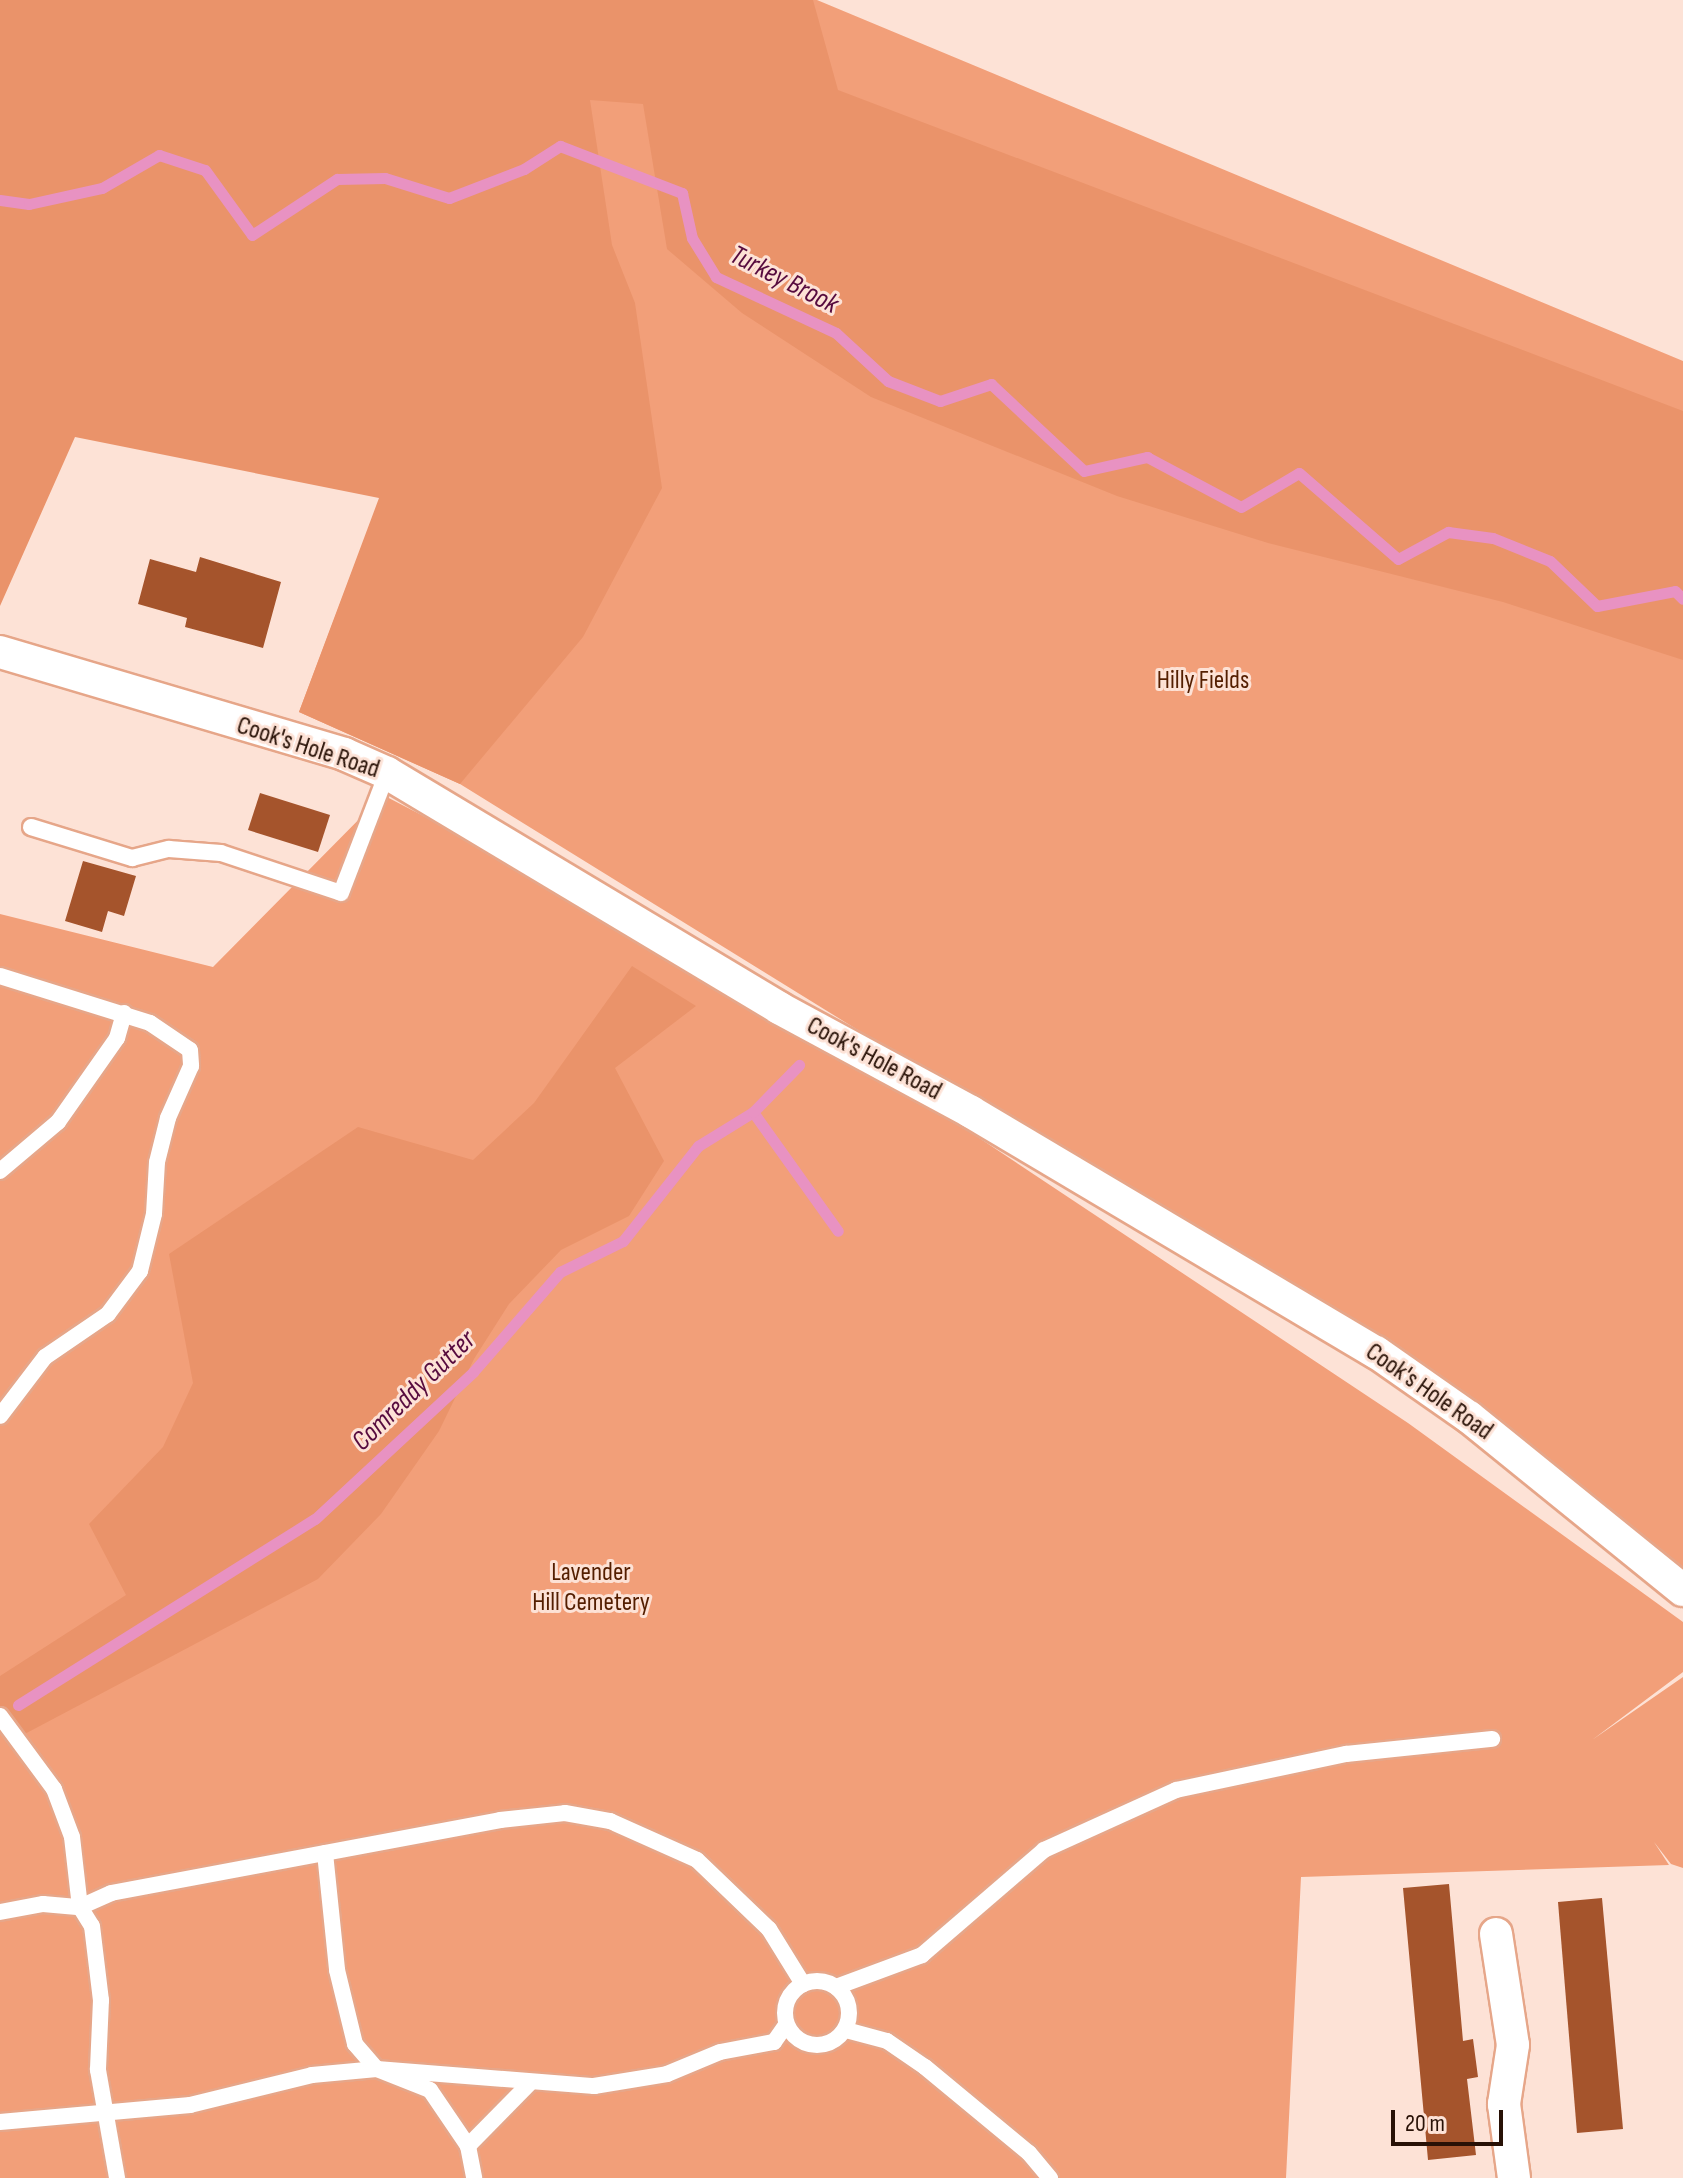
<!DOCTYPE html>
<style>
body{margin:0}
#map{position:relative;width:1683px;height:2178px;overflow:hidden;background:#fde2d6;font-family:"Sofia Sans Condensed",sans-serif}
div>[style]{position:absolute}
.green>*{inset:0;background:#f29f79}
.forest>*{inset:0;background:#ea936a}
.stream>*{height:11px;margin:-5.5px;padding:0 5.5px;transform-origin:5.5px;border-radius:5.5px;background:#e892c2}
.building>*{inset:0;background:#a5542c}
.roads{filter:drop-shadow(2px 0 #e6a689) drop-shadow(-2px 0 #e6a689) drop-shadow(0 2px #e6a689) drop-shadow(0 -2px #e6a689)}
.lane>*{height:16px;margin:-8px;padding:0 8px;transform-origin:8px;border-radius:8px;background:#fff}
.lane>.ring{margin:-8px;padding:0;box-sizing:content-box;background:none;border:16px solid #fff;border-radius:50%}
.street>*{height:32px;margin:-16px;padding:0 16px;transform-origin:16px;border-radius:16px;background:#fff}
span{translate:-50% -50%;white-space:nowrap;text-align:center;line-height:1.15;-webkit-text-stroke:6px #fde2d6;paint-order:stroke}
.park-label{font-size:26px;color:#541e00}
.street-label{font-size:26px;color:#281106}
.water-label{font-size:28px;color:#570b3e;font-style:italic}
.scale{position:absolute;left:1391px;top:2110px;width:112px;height:36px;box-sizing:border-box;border:4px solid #281106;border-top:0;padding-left:10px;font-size:24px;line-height:28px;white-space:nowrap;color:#281106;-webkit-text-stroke:6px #fde2d6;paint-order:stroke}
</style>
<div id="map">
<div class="green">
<div style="clip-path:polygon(521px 0,817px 0,1683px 361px,1683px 1579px,1136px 1202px,460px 784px,299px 712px,380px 498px)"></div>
<div style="clip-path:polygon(383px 795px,749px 985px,1408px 1423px,1683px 1622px,1683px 1672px,1592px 1740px,1683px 1677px,1683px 1868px,1671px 1864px,1654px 1842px,1669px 1865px,1301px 1877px,1286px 2178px,0 2178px,0 914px,213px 967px)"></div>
</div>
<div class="forest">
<div style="clip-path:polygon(0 0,813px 0,838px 90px,1683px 411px,1683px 660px,1503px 602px,1268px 543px,1117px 496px,871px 397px,742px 313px,667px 249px,643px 104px,590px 100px,612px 245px,635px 303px,662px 488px,583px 637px,460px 784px,299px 712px,379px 498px,75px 437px,0 606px)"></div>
<div style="clip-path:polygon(632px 966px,696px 1006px,615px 1068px,664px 1161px,629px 1216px,561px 1250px,509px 1304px,474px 1359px,439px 1431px,381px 1514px,318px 1579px,19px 1737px,0 1714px,0 1676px,126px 1595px,89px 1524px,163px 1447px,193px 1383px,169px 1254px,358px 1127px,473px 1160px,534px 1103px)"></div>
</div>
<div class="stream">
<div style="left:0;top:200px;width:29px;rotate:8deg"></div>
<div style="left:29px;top:204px;width:75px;rotate:-12.4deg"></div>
<div style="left:102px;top:188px;width:66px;rotate:-30.1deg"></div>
<div style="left:159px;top:155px;width:48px;rotate:18.1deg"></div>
<div style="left:205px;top:170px;width:80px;rotate:54.1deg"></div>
<div style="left:252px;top:235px;width:102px;rotate:-33.4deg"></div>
<div style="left:337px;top:179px;width:48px;rotate:-1.2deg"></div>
<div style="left:385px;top:178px;width:67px;rotate:17.4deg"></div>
<div style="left:449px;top:198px;width:80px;rotate:-21.1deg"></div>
<div style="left:524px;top:169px;width:43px;rotate:-32.6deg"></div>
<div style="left:560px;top:146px;width:131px;rotate:21.1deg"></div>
<div style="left:682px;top:193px;width:46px;rotate:77.5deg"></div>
<div style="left:692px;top:238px;width:46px;rotate:58.4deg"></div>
<div style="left:716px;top:277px;width:132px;rotate:25deg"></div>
<div style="left:836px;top:333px;width:71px;rotate:42.7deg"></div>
<div style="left:888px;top:381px;width:56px;rotate:21deg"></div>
<div style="left:940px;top:401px;width:54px;rotate:-18.4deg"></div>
<div style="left:991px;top:384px;width:127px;rotate:43.1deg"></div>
<div style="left:1084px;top:471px;width:65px;rotate:-12.5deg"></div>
<div style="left:1147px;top:457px;width:106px;rotate:28deg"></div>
<div style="left:1241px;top:507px;width:67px;rotate:-30.4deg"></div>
<div style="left:1299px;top:473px;width:131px;rotate:41deg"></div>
<div style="left:1398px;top:559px;width:57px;rotate:-28.4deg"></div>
<div style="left:1448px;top:532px;width:45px;rotate:7.6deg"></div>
<div style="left:1493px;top:538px;width:61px;rotate:22deg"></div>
<div style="left:1550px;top:561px;width:65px;rotate:43.8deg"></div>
<div style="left:1597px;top:606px;width:79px;rotate:-10.9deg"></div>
<div style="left:1675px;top:591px;width:11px;rotate:45deg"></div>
<div style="left:753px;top:1112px;width:146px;rotate:54.5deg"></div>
<div style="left:18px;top:1705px;width:350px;rotate:-32.1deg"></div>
<div style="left:315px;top:1519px;width:216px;rotate:-42.9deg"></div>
<div style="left:473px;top:1372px;width:133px;rotate:-49deg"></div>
<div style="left:560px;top:1272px;width:70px;rotate:-26.2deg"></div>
<div style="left:623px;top:1241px;width:121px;rotate:-51.7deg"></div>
<div style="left:698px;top:1146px;width:65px;rotate:-31.7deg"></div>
<div style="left:753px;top:1112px;width:66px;rotate:-45.6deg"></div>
</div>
<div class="building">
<div style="clip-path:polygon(200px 557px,281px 582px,263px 648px,185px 627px,187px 618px,138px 604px,150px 559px,196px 572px)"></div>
<div style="clip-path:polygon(260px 793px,330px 815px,318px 852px,248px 830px)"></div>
<div style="clip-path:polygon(83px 861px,136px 876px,124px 916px,108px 911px,102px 932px,65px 921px)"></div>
<div style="clip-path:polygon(1449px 1884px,1463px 2041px,1473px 2039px,1478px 2077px,1467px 2079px,1476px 2155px,1428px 2160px,1403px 1888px)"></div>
<div style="clip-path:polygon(1602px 1898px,1623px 2129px,1577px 2133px,1558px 1902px)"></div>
</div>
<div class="roads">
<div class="lane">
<div style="left:31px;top:827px;width:106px;rotate:17.1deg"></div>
<div style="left:132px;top:858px;width:38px;rotate:-14deg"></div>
<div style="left:169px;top:849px;width:52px;rotate:4.4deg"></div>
<div style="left:221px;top:853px;width:126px;rotate:18.4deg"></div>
<div style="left:341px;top:893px;width:129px;rotate:-69deg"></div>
<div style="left:0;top:976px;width:157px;rotate:17.4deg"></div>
<div style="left:150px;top:1023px;width:48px;rotate:34deg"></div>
<div style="left:190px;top:1050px;width:16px;rotate:86deg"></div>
<div style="left:191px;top:1066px;width:57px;rotate:113.9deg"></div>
<div style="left:168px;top:1118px;width:45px;rotate:104deg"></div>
<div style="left:157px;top:1162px;width:52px;rotate:93.3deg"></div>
<div style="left:154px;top:1214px;width:59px;rotate:103.8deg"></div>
<div style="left:140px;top:1271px;width:54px;rotate:126.7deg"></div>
<div style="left:108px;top:1314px;width:76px;rotate:145.7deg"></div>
<div style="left:45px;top:1357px;width:74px;rotate:127.3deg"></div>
<div style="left:0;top:1171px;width:76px;rotate:-40.2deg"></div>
<div style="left:58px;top:1122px;width:103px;rotate:-54.9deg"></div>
<div style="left:117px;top:1038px;width:26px;rotate:-74deg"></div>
<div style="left:0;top:1716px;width:91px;rotate:53.5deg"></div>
<div style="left:54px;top:1789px;width:51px;rotate:69.4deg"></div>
<div style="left:72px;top:1837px;width:70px;rotate:83.5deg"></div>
<div style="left:80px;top:1907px;width:22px;rotate:58deg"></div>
<div style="left:92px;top:1926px;width:75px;rotate:83.1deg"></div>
<div style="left:101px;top:2000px;width:70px;rotate:92.5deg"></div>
<div style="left:98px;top:2070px;width:110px;rotate:80deg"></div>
<div style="left:325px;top:1853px;width:118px;rotate:84.1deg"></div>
<div style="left:337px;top:1970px;width:76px;rotate:76.3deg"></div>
<div style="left:355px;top:2044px;width:33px;rotate:49deg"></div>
<div style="left:377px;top:2069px;width:57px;rotate:21.6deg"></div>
<div style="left:430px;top:2090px;width:68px;rotate:55.8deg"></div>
<div style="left:468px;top:2146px;width:33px;rotate:79deg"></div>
<div style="left:0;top:1912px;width:44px;rotate:-10.5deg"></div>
<div style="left:43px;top:1904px;width:37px;rotate:5deg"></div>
<div style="left:80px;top:1907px;width:34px;rotate:-24deg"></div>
<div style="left:111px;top:1893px;width:396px;rotate:-10.6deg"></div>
<div style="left:500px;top:1820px;width:65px;rotate:-6.1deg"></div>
<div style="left:565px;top:1813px;width:46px;rotate:10.1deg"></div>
<div style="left:610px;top:1821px;width:95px;rotate:24.1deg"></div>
<div style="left:697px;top:1860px;width:100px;rotate:43.8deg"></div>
<div style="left:769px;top:1929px;width:65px;rotate:58.3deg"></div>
<div class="ring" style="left:785px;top:1981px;width:48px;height:48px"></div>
<div style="left:836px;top:1987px;width:92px;rotate:-20.4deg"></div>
<div style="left:922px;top:1955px;width:161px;rotate:-40.7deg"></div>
<div style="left:1044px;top:1850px;width:145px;rotate:-24.4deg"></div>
<div style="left:1176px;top:1790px;width:174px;rotate:-12deg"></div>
<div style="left:1346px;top:1754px;width:147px;rotate:-5.9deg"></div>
<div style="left:846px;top:2030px;width:42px;rotate:15deg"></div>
<div style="left:887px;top:2041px;width:46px;rotate:34.4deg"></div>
<div style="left:925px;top:2067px;width:135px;rotate:39.6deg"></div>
<div style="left:1029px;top:2153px;width:33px;rotate:50deg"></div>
<div style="left:0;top:2122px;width:191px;rotate:-5.1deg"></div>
<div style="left:190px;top:2105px;width:126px;rotate:-13.8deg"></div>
<div style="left:312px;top:2075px;width:65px;rotate:-5.3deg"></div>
<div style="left:377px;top:2069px;width:218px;rotate:4.5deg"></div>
<div style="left:594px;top:2086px;width:74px;rotate:-9.3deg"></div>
<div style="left:667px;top:2074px;width:57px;rotate:-22.5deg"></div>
<div style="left:720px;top:2052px;width:55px;rotate:-10.5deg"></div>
<div style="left:774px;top:2042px;width:21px;rotate:-55deg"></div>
<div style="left:468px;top:2146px;width:87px;rotate:-45.5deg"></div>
</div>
<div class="street">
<div style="left:0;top:652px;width:359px;rotate:16.5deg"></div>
<div style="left:344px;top:754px;width:47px;rotate:23.8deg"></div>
<div style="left:387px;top:773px;width:457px;rotate:30.9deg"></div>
<div style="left:779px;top:1008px;width:218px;rotate:28.4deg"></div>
<div style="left:971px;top:1112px;width:471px;rotate:30.7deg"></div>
<div style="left:1376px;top:1352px;width:113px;rotate:35deg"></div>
<div style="left:1469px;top:1417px;width:275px;rotate:39deg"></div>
<div style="left:1496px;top:1934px;width:112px;rotate:81.3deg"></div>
<div style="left:1513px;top:2045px;width:60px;rotate:98.7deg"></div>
<div style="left:1504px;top:2104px;width:75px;rotate:82.3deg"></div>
</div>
</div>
<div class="park-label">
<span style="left:1203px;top:681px">Hilly Fields</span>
<span style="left:591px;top:1588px">Lavender<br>Hill Cemetery</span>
</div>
<div class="street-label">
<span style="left:308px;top:748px;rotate:18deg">Cook's Hole Road</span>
<span style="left:874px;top:1059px;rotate:28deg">Cook's Hole Road</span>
<span style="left:1429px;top:1392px;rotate:35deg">Cook's Hole Road</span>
</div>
<div class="water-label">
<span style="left:784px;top:280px;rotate:27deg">Turkey Brook</span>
<span style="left:414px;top:1391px;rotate:-44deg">Comreddy Gutter</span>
</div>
<div class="scale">20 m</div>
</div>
